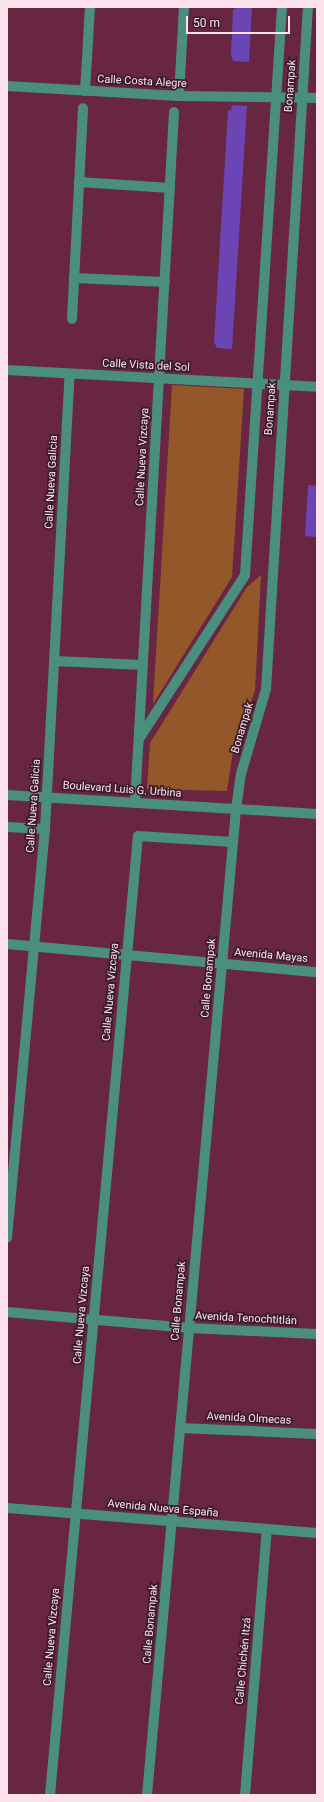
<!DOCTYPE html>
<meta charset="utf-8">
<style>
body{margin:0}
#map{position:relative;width:324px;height:1802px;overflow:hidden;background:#682643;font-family:Roboto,sans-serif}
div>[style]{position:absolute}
.green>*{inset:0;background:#93572a}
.building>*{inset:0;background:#6b45b4}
.minor>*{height:10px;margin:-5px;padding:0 5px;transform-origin:5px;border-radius:5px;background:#4a8f7e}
span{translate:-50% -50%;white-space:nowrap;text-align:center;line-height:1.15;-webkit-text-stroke:3.5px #3b1c28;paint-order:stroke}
.street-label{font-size:11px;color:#fce3eb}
.frame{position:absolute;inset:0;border:8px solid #fce3eb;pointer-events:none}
.scale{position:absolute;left:186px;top:16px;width:104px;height:18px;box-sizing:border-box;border:2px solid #fce3eb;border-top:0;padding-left:5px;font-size:12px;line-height:14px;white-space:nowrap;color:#fce3eb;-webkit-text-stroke:3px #3b1c28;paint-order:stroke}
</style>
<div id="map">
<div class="green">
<div style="clip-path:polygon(172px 385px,244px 389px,232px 577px,153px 704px)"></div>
<div style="clip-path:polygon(261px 575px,255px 691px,234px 745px,227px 791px,147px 789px,150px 743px,247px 587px)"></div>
</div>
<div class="building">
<div style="clip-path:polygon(237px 7px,252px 7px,249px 62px,233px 61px,231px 55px,233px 10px)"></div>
<div style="clip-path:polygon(232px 105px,247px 106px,232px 349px,217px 348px,214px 342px,228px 110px,231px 111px)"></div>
<div style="clip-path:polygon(308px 485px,317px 486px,317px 537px,305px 536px)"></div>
</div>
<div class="minor">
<div style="left:7px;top:86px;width:172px;rotate:3.3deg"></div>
<div style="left:179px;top:96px;width:138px;rotate:0.8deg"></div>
<div style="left:85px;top:91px;width:84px;rotate:-86.6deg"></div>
<div style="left:179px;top:96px;width:89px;rotate:-86.8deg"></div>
<div style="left:79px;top:182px;width:91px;rotate:3.8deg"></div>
<div style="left:74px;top:278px;width:91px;rotate:2.5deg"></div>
<div style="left:72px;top:319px;width:211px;rotate:-87deg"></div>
<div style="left:7px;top:370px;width:310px;rotate:3.1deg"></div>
<div style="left:55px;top:661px;width:88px;rotate:2.6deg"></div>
<div style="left:139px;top:739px;width:195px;rotate:-57.1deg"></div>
<div style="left:245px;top:575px;width:569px;rotate:-86.27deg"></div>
<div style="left:7px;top:795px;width:311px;rotate:3.5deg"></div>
<div style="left:135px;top:803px;width:692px;rotate:-86.77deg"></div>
<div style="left:7px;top:827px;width:38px;rotate:3deg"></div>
<div style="left:7px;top:944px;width:311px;rotate:5.2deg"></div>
<div style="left:7px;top:1238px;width:411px;rotate:-84.7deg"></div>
<div style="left:45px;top:829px;width:456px;rotate:-86.9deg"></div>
<div style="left:7px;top:1312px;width:183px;rotate:5deg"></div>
<div style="left:189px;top:1328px;width:128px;rotate:2.7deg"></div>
<div style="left:180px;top:1428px;width:137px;rotate:2.5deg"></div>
<div style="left:7px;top:1508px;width:311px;rotate:4.6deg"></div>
<div style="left:50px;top:1795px;width:963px;rotate:-84.76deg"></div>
<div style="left:138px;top:836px;width:95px;rotate:3.6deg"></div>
<div style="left:147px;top:1795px;width:990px;rotate:-84.84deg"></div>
<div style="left:236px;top:809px;width:35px;rotate:-82deg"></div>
<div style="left:241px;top:774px;width:89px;rotate:-73.6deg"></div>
<div style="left:266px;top:689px;width:683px;rotate:-86.48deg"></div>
<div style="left:245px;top:1795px;width:267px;rotate:-85.3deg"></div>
</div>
<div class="street-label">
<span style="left:142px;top:82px;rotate:3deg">Calle Costa Alegre</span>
<span style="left:291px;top:86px;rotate:-86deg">Bonampak</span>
<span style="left:146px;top:366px;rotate:3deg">Calle Vista del Sol</span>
<span style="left:271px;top:409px;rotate:-86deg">Bonampak</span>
<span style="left:143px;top:457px;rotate:-87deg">Calle Nueva Vizcaya</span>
<span style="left:52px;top:482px;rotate:-87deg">Calle Nueva Galicia</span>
<span style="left:243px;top:728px;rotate:-73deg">Bonampak</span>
<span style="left:122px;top:790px;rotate:4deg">Boulevard Luis G. Urbina</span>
<span style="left:34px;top:806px;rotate:-86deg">Calle Nueva Galicia</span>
<span style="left:271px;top:956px;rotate:5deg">Avenida Mayas</span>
<span style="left:209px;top:978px;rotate:-85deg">Calle Bonampak</span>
<span style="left:111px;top:992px;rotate:-85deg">Calle Nueva Vizcaya</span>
<span style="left:179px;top:1301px;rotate:-85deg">Calle Bonampak</span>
<span style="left:82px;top:1315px;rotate:-85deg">Calle Nueva Vizcaya</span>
<span style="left:246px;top:1319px;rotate:3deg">Avenida Tenochtitlán</span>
<span style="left:249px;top:1419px;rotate:3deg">Avenida Olmecas</span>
<span style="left:163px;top:1509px;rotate:5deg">Avenida Nueva España</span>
<span style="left:151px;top:1624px;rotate:-85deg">Calle Bonampak</span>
<span style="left:52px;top:1637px;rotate:-85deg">Calle Nueva Vizcaya</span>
<span style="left:244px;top:1661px;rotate:-85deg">Calle Chichén Itzá</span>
</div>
<div class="frame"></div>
<div class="scale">50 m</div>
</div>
